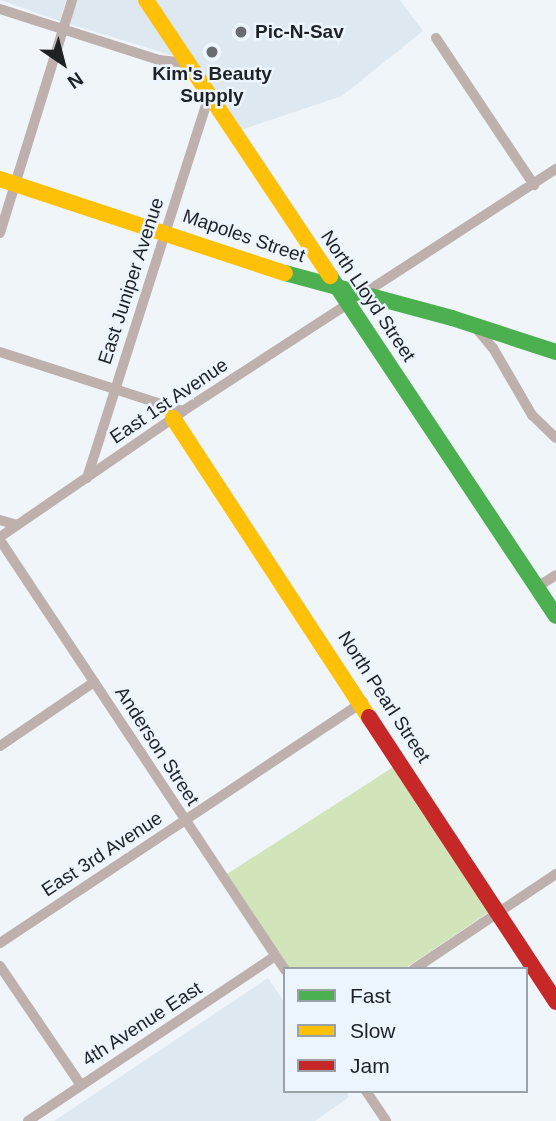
<!DOCTYPE html>
<style>
body{margin:0}
#map{position:relative;width:556px;height:1121px;overflow:hidden;background:#f0f5fa;font-family:Helvetica,sans-serif}
div>[style]{position:absolute}
.built>*{inset:0;background:#dde8f1}
.green>*{inset:0;background:#d1e4ba}
.street>*{height:10px;margin:-5px;padding:0 5px;transform-origin:5px;border-radius:5px;background:#beb0ad}
.fast>*{height:16px;margin:-8px;padding:0 8px;transform-origin:8px;border-radius:8px;background:#4caf50}
.slow>*{height:16px;margin:-8px;padding:0 8px;transform-origin:8px;border-radius:8px;background:#ffc107}
.jam>*{height:16px;margin:-8px;padding:0 8px;transform-origin:8px;border-radius:8px;background:#c62828}
.dots>*{width:19px;height:19px;translate:-50% -50%;box-sizing:border-box;border:4px solid #ecf5fe;border-radius:50%}
span{translate:-50% -50%;white-space:nowrap;text-align:center;line-height:1.15;-webkit-text-stroke:5px #ecf5fe;paint-order:stroke}
.poi-label{font-size:19px;color:#1e2225;font-weight:700}
.left{translate:0 -50%;text-align:left}
.street-label{font-size:19px;color:#1e2225}
.legend{position:absolute;left:283px;top:967px;width:245px;height:126px;box-sizing:border-box;background:#ecf5fe;border:2px solid #9aa1a7;margin:0;padding:9px 12px;list-style:none;font-size:21px;color:#1e2225}
.legend li{display:flex;align-items:center;gap:14px;height:35px}
.legend b{width:35px;border:2px solid #9aa1a7}
.north{position:absolute;left:28px;top:28px;width:70px;height:70px;-webkit-text-stroke:5px #ecf5fe;paint-order:stroke;rotate:145deg;font-size:19px;font-weight:700;line-height:28px;text-align:center;color:#1e2225}
.north::after{content:'';display:block;margin:auto;width:24px;height:32px;background:#1e2225;clip-path:polygon(50% 0,100% 100%,50% 72%,0 100%)}
</style>
<div id="map">
<div class="built">
<div style="clip-path:polygon(0 0,66px 0,60px 21px)"></div>
<div style="clip-path:polygon(77px 0,140px 0,177px 57px,70px 24px)"></div>
<div style="clip-path:polygon(152px 0,400px 0,423px 31px,342px 96px,238px 131px)"></div>
<div style="clip-path:polygon(268px 978px,285px 1003px,285px 1091px,346px 1091px,349px 1097px,315px 1121px,54px 1121px)"></div>
</div>
<div class="green">
<div style="clip-path:polygon(398px 764px,492px 910px,404px 969px,289px 969px,227px 874px)"></div>
</div>
<div class="street">
<div style="left:0;top:9px;width:167px;rotate:17.8deg"></div>
<div style="left:159px;top:60px;width:28px;rotate:6deg"></div>
<div style="left:436px;top:38px;width:177px;rotate:56.3deg"></div>
<div style="left:0;top:233px;width:244px;rotate:-72.8deg"></div>
<div style="left:476px;top:328px;width:26px;rotate:50deg"></div>
<div style="left:493px;top:348px;width:78px;rotate:59.8deg"></div>
<div style="left:532px;top:415px;width:33px;rotate:44deg"></div>
<div style="left:0;top:352px;width:192px;rotate:17.9deg"></div>
<div style="left:87px;top:478px;width:402px;rotate:-72.3deg"></div>
<div style="left:0;top:520px;width:18px;rotate:16deg"></div>
<div style="left:0;top:537px;width:222px;rotate:-34.5deg"></div>
<div style="left:183px;top:411px;width:445px;rotate:-33deg"></div>
<div style="left:0;top:540px;width:516px;rotate:56.46deg"></div>
<div style="left:537px;top:587px;width:22px;rotate:-32deg"></div>
<div style="left:0;top:746px;width:114px;rotate:-34.2deg"></div>
<div style="left:0;top:943px;width:436px;rotate:-33.6deg"></div>
<div style="left:0;top:966px;width:144px;rotate:55.8deg"></div>
<div style="left:414px;top:969px;width:171px;rotate:-33.8deg"></div>
<div style="left:366px;top:1091px;width:36px;rotate:56deg"></div>
<div style="left:28px;top:1121px;width:297px;rotate:-33.7deg"></div>
</div>
<div class="fast">
<div style="left:285px;top:273px;width:173px;rotate:15.1deg"></div>
<div style="left:452px;top:318px;width:109px;rotate:18.1deg"></div>
<div style="left:330px;top:276px;width:408px;rotate:56.4deg"></div>
</div>
<div class="slow">
<div style="left:146px;top:0;width:332px;rotate:56.3deg"></div>
<div style="left:0;top:179px;width:300px;rotate:18.3deg"></div>
<div style="left:173px;top:418px;width:358px;rotate:56.8deg"></div>
</div>
<div class="jam">
<div style="left:369px;top:717px;width:341px;rotate:56.7deg"></div>
</div>
<div class="dots">
<div style="left:241px;top:32px;background:#686c70"></div>
<div style="left:212px;top:52px;background:#686c70"></div>
</div>
<div class="poi-label">
<span class="left" style="left:255px;top:32px">Pic-N-Sav</span>
<span style="left:212px;top:85px">Kim's Beauty<br>Supply</span>
</div>
<div class="street-label">
<span style="left:244px;top:236px;rotate:19deg">Mapoles Street</span>
<span style="left:131px;top:281px;rotate:-72deg">East Juniper Avenue</span>
<span style="left:368px;top:296px;rotate:56deg">North Lloyd Street</span>
<span style="left:169px;top:401px;rotate:-34deg">East 1st Avenue</span>
<span style="left:384px;top:697px;rotate:57deg">North Pearl Street</span>
<span style="left:157px;top:746px;rotate:57deg">Anderson Street</span>
<span style="left:102px;top:854px;rotate:-33deg">East 3rd Avenue</span>
<span style="left:142px;top:1024px;rotate:-33deg">4th Avenue East</span>
</div>
<ul class="legend">
<li><b style="height:9px;background:#4caf50"></b>Fast</li>
<li><b style="height:9px;background:#ffc107"></b>Slow</li>
<li><b style="height:9px;background:#c62828"></b>Jam</li>
</ul>
<div class="north">N</div>
</div>
